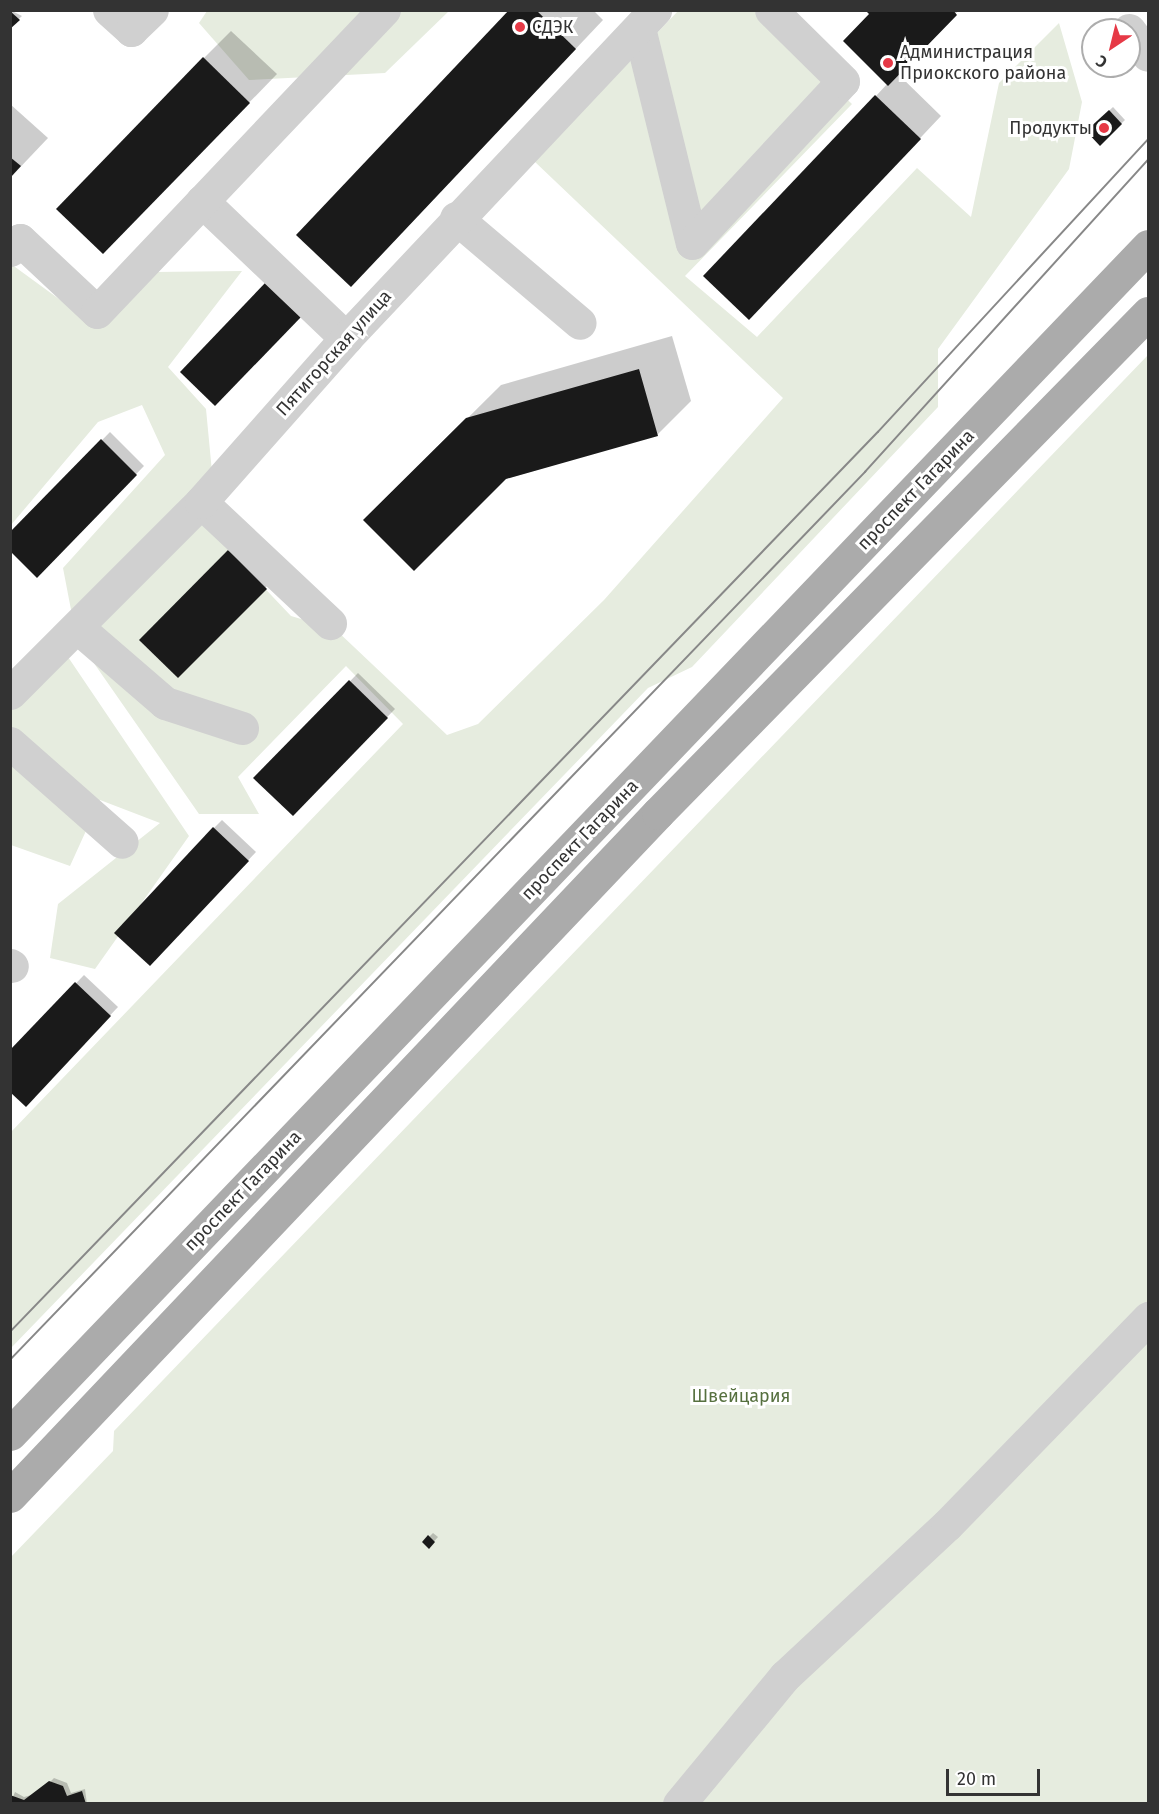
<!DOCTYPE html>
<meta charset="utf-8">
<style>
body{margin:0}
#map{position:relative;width:1159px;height:1814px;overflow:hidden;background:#fff;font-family:"Fira Sans",sans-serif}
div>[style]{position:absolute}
.green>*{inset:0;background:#e6ecdf}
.shadow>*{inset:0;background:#0003}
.building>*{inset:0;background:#1a1a1a}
.minor>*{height:33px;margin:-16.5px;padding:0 16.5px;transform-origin:16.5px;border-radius:16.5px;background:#d0d0d0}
.major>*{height:33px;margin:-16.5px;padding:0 16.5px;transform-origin:16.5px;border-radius:16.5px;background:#ababab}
.tram>*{height:1.5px;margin:-0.75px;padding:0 0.75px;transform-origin:0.75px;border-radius:0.75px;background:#888}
.dots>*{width:16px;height:16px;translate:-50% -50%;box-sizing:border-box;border:3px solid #fff;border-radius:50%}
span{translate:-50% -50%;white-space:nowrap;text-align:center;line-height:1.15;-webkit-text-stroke:6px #fff;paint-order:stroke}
.poi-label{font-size:18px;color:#333}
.left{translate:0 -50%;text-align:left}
.right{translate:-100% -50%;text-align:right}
.street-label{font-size:18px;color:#333}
.park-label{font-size:18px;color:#56703f}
.frame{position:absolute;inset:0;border:12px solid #333;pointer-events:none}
.north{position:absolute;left:1081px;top:18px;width:60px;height:60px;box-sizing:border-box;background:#fff;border:2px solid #adadad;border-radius:50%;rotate:215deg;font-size:16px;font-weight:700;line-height:24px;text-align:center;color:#333}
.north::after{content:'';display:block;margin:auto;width:21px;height:27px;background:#e63946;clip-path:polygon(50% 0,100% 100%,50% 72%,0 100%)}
.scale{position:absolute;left:946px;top:1769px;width:94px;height:27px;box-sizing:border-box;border:3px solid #333;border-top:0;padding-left:8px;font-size:18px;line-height:21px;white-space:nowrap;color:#333;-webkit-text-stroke:4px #fff;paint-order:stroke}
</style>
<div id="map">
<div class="green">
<div style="clip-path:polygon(207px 11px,449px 11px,385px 73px,249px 80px,199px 23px)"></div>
<div style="clip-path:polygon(678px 11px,754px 11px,852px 104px,685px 276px,757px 337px,917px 168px,971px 217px,999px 83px,1059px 23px,1082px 102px,1069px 169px,938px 349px,938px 407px,692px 667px,648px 688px,11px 1348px,11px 1132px,403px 724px,346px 666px,238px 777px,259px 814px,199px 814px,82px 646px,200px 520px,291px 616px,335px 629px,447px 735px,478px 724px,604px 600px,783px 398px,534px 161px)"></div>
<div style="clip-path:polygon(11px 264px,96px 326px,155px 272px,242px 271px,168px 367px,206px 409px,212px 472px,72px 615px,63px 568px,165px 455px,142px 405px,98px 422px,11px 525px)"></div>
<div style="clip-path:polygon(1148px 355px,1148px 1803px,11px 1803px,10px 1558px,113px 1451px,114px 1431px)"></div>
<div style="clip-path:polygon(66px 654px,189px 836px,95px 969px,50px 958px,58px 904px,160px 823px,100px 800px,70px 866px,11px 845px,10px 709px)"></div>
</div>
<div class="shadow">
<div style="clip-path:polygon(10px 10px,22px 16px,10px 27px)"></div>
<div style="clip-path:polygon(511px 10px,593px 10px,603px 20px,379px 257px)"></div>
<div style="clip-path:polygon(868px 10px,959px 10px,898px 74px,941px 116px,771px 296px,876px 96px,888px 83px)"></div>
<div style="clip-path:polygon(231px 31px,277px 74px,131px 224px,204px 58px)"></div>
<div style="clip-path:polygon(10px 104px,48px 138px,10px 178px)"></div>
<div style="clip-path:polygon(1113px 107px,1125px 120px,1100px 144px,1088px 131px)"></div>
<div style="clip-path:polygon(672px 336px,691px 401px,657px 435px,365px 520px,501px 385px)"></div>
<div style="clip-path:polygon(110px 432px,144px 466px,37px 576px,10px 534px)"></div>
<div style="clip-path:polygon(237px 543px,273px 580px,178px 676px,141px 640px)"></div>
<div style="clip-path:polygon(358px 673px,395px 709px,293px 814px,256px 778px)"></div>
<div style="clip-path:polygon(222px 820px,256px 852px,150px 964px,214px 828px)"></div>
<div style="clip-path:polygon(84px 975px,118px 1007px,26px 1104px,10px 1052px)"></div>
<div style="clip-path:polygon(433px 1533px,438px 1537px,429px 1547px,424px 1542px)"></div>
<div style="clip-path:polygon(54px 1778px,67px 1783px,71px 1793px,85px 1789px,87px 1804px,10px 1804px,15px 1792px,24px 1797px,39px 1793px)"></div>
</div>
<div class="building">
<div style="clip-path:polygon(509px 10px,536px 10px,576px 49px,351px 287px,296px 235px)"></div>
<div style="clip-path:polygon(865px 10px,953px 10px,957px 15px,888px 86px,843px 41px,869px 14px)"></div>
<div style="clip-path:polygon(10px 11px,20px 20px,10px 29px)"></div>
<div style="clip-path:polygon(203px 57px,250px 103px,103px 254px,56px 209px)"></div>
<div style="clip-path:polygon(875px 95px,921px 139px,749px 320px,703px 276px)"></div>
<div style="clip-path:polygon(1109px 110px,1122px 124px,1100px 146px,1086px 131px)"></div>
<div style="clip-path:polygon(10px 157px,21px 166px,10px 178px)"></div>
<div style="clip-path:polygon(266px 282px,302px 316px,215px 406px,180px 372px)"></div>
<div style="clip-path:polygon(639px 369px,658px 436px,506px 479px,414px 571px,363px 520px,466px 418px)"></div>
<div style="clip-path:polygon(101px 439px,137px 475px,37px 578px,10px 551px,10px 532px)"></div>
<div style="clip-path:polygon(228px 550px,267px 589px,178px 678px,139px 640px)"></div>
<div style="clip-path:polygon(349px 680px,388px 718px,293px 816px,253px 778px)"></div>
<div style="clip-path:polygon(213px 827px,249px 861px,150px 966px,114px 933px)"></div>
<div style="clip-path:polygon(75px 982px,111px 1016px,26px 1107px,10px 1092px,10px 1050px)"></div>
<div style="clip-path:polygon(428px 1535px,435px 1542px,429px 1549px,422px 1542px)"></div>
<div style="clip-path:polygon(49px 1781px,63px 1786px,67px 1796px,82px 1791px,86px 1804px,10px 1804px,10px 1795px,24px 1800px)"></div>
</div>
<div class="minor">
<div style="left:109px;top:10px;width:30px;rotate:42deg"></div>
<div style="left:131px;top:30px;width:29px;rotate:-44deg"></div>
<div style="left:639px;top:28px;width:221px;rotate:76.2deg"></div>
<div style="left:692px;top:243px;width:221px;rotate:-47deg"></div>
<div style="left:843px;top:81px;width:101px;rotate:-135.4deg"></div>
<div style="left:1129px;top:30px;width:31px;rotate:53deg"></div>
<div style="left:202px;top:201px;width:199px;rotate:43.6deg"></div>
<div style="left:456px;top:218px;width:162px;rotate:40.3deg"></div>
<div style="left:10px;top:250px;width:14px;rotate:-45deg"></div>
<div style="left:20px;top:240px;width:105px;rotate:43.1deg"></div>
<div style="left:97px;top:312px;width:417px;rotate:-46.5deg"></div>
<div style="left:201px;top:502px;width:177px;rotate:43.2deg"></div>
<div style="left:77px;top:627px;width:116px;rotate:40.8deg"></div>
<div style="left:165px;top:703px;width:81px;rotate:18deg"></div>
<div style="left:10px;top:693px;width:270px;rotate:-45deg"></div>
<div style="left:201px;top:502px;width:219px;rotate:-48.5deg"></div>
<div style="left:346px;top:338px;width:451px;rotate:-46.7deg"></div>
<div style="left:10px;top:743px;width:149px;rotate:41.5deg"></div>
<div style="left:10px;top:965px;width:2px;rotate:27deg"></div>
<div style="left:679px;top:1804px;width:166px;rotate:-50.4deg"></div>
<div style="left:785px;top:1676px;width:221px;rotate:-43deg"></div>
<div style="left:947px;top:1525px;width:289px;rotate:-45.8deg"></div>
</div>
<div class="major">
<div style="left:10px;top:1434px;width:1645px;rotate:-46.23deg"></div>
<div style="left:10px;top:1496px;width:941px;rotate:-46.51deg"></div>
<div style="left:658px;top:813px;width:700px;rotate:-45.58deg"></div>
</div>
<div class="tram">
<div style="left:10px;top:1332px;width:1250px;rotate:-46.04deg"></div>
<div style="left:878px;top:432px;width:398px;rotate:-47.3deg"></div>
<div style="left:10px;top:1360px;width:1233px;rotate:-46.08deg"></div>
<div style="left:865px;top:472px;width:421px;rotate:-47.8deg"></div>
</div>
<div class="dots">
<div style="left:520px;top:27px;background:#e63946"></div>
<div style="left:888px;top:63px;background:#e63946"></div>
<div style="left:1104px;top:128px;background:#e63946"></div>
</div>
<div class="poi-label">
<span class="left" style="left:532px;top:27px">СДЭК</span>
<span class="left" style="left:900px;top:63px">Администрация<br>Приокского района</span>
<span class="right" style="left:1092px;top:128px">Продукты</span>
</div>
<div class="street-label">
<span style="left:334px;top:353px;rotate:-48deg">Пятигорская улица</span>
<span style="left:916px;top:490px;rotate:-46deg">проспект Гагарина</span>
<span style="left:580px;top:840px;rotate:-46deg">проспект Гагарина</span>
<span style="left:243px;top:1191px;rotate:-46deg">проспект Гагарина</span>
</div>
<div class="park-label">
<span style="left:741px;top:1396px">Швейцария</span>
</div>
<div class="frame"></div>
<div class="north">С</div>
<div class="scale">20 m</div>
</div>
